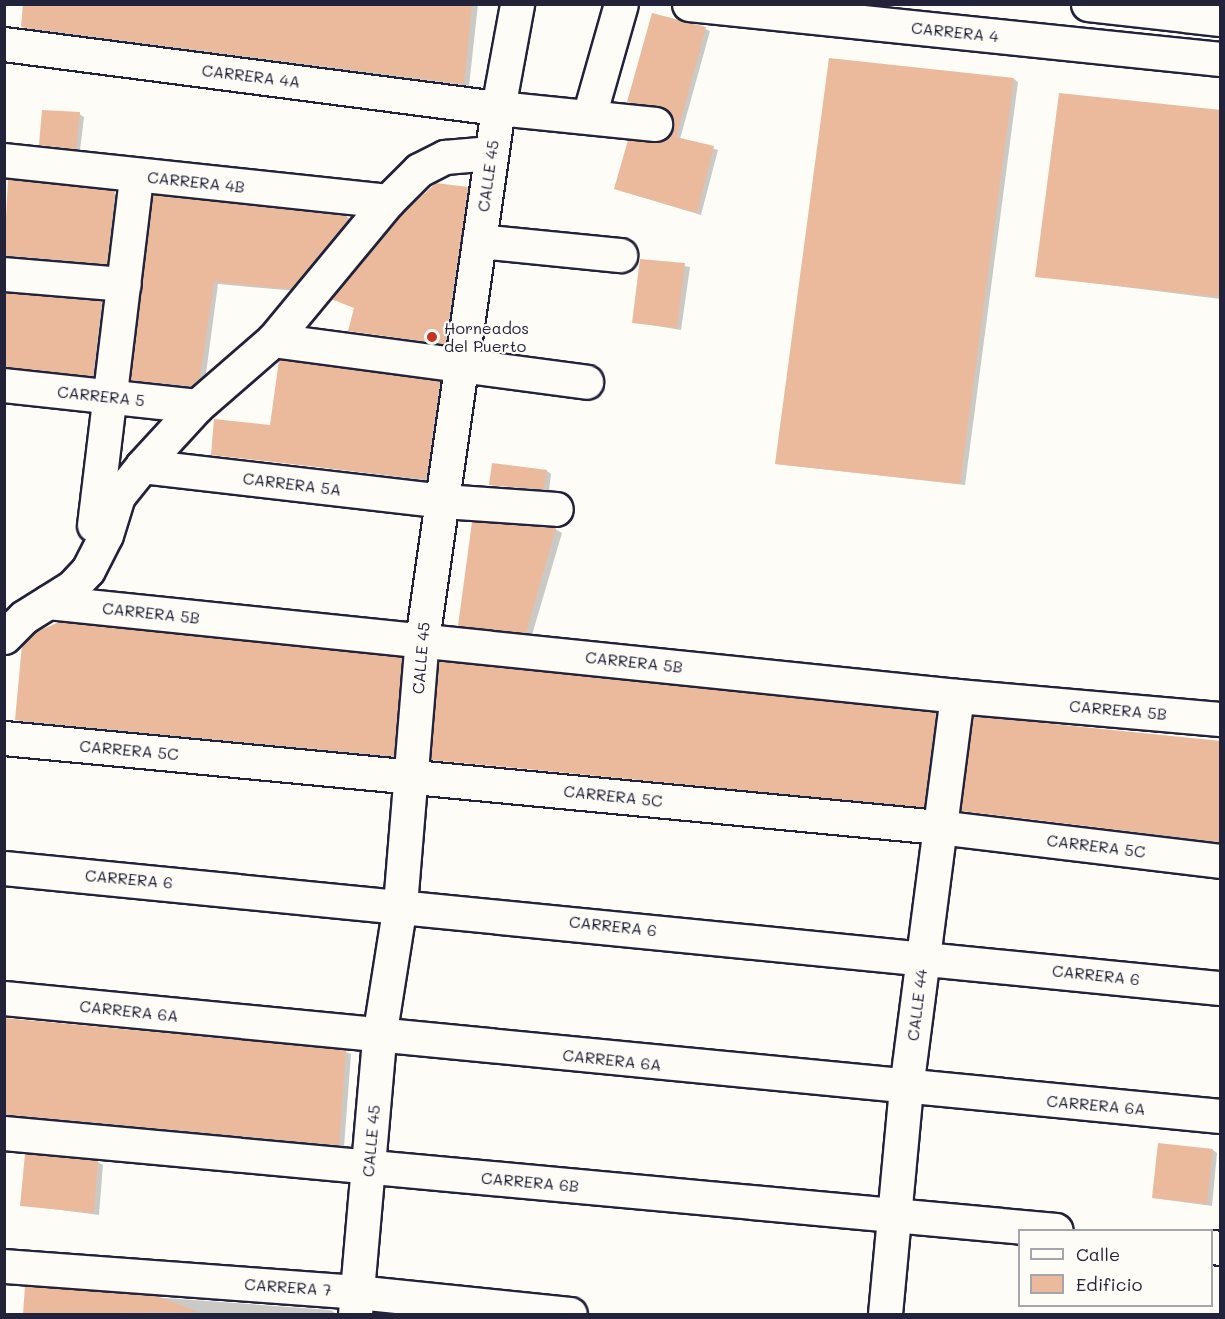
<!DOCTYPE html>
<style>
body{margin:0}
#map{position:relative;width:1225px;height:1319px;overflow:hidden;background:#fdfcf7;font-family:Mali,sans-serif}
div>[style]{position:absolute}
.shadow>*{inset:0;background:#0003}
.building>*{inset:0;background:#ebba9c}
.roads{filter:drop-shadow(2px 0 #22223b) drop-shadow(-2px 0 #22223b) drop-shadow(0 2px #22223b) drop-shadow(0 -2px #22223b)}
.minor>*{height:33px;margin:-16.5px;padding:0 16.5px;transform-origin:16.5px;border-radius:16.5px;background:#fdfcf7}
.tertiary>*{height:33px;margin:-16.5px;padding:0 16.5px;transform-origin:16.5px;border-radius:16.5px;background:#fdfcf7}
.dots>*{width:16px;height:16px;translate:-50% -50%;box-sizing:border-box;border:3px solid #fdfcf7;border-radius:50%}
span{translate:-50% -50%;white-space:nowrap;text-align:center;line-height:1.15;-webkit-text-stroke:4.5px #fdfcf7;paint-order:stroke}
.street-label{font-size:16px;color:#22223b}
.poi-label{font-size:16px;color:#22223b}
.left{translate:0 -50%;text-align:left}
.frame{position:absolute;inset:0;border:6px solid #22223b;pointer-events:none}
.legend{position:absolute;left:1018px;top:1229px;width:195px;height:78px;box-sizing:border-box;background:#fdfcf7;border:2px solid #a5a5ac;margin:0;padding:8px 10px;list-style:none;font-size:18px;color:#22223b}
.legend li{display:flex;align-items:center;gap:12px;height:30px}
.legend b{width:30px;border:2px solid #a5a5ac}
</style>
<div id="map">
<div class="shadow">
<div style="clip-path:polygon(24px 4px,478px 4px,469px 86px,28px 30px,22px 26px)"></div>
<div style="clip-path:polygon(705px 29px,710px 31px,680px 139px,718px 150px,701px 215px,621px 191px,675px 127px,668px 110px,629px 102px)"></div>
<div style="clip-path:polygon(1014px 79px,1018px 82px,965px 485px,776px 464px)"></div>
<div style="clip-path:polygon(1220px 111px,1220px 299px,1037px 276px)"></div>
<div style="clip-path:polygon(79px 114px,84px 117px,80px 150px,40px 144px)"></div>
<div style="clip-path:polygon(9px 181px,120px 195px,111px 266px,4px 257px)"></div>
<div style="clip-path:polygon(467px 189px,472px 192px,450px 346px,350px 330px)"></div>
<div style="clip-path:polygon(154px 196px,347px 217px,351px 220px,296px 291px,218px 284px,205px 381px,196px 388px,137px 382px,132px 379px)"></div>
<div style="clip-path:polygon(642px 260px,690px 267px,681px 330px,633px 322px)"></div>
<div style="clip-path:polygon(4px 294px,107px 305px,98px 378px,4px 371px)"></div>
<div style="clip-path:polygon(440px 383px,445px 386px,431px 481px,212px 454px,272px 427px)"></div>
<div style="clip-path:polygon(547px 471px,551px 474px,549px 491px,490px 485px)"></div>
<div style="clip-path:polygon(555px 529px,562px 533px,532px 635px,459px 625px)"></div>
<div style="clip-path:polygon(59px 623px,401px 659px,406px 662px,398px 758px,22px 722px,17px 719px,24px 646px,44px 629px)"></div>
<div style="clip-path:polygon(935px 714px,941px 717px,929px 809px,432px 759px)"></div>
<div style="clip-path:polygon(1220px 743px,1220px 843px,963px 810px)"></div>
<div style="clip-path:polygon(4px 1021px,346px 1052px,351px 1054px,344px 1147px,4px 1118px)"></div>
<div style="clip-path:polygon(1213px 1150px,1217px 1153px,1212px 1206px,1153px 1198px)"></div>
<div style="clip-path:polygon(98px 1162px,103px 1165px,99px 1215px,22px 1205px)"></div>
<div style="clip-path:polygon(26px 1288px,331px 1310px,336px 1314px,24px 1314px)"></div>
</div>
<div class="building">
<div style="clip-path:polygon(23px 4px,472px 4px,464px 84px,21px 27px)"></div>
<div style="clip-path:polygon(652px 13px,706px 27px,676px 137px,714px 146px,697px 213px,614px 189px,628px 140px,662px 141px,674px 126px,665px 109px,627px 102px)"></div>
<div style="clip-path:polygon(829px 58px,1014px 78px,960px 484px,775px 464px)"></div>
<div style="clip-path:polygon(1059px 93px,1221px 110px,1221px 297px,1035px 277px)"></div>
<div style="clip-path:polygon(42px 110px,80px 112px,76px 149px,39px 145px)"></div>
<div style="clip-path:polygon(8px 179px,115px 191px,107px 264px,4px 255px)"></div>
<div style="clip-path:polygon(436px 183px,468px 187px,445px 344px,348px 331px,354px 308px,331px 299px,402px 214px)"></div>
<div style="clip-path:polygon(153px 195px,347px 216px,347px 221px,291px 289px,214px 282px,200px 378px,191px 386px,130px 380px)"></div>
<div style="clip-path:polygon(640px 259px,685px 263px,677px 328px,632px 323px)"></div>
<div style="clip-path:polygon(4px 293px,102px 301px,93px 376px,4px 367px)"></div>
<div style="clip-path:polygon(279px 360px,440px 381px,426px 479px,211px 455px,214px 419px,270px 425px)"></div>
<div style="clip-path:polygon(492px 463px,547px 470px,544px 489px,489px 485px)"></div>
<div style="clip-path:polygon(472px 522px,556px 528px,526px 633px,458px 626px)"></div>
<div style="clip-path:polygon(59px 622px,402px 657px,394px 756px,15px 720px,22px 645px,36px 632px)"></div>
<div style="clip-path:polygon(439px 661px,936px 713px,924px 807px,431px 760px)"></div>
<div style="clip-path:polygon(973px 716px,1221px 741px,1221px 842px,961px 811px)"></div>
<div style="clip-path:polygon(4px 1018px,346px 1050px,339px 1145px,4px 1114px)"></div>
<div style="clip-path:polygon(1158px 1143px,1213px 1149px,1207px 1204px,1152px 1198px)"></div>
<div style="clip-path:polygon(25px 1154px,98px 1161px,94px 1213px,20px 1206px)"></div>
<div style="clip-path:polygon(25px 1286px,156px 1296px,199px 1312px,23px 1314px)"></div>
</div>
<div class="roads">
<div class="minor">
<div style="left:4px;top:44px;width:498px;rotate:7.4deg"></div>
<div style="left:498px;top:108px;width:158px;rotate:5.8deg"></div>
<div style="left:589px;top:116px;width:116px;rotate:-74.1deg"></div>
<div style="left:4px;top:160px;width:386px;rotate:6.1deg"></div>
<div style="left:479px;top:241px;width:142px;rotate:5.7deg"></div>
<div style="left:4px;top:274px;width:120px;rotate:4.8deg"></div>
<div style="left:273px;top:340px;width:316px;rotate:7.6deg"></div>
<div style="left:4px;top:385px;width:194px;rotate:6.2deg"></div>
<div style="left:142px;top:466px;width:303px;rotate:6.6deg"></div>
<div style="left:443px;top:501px;width:113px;rotate:4deg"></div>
<div style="left:94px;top:525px;width:352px;rotate:-83.1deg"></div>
<div style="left:48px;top:602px;width:914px;rotate:5.9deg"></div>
<div style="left:957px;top:696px;width:264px;rotate:5deg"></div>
<div style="left:4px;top:637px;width:28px;rotate:-45deg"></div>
<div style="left:24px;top:617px;width:57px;rotate:-32deg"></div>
<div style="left:72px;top:587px;width:23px;rotate:-47deg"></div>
<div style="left:88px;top:570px;width:39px;rotate:-63deg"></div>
<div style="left:106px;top:535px;width:41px;rotate:-72.9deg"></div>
<div style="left:118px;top:496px;width:38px;rotate:-51deg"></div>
<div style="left:142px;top:466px;width:81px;rotate:-47.5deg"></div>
<div style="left:197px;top:406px;width:101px;rotate:-41deg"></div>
<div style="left:273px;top:340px;width:180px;rotate:-50.4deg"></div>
<div style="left:388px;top:201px;width:44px;rotate:-45deg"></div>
<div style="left:419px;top:170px;width:29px;rotate:-27deg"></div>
<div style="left:445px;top:157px;width:46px;rotate:-5deg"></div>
<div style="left:4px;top:738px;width:939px;rotate:5.44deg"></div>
<div style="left:939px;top:827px;width:283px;rotate:6.9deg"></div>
<div style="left:4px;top:868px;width:1222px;rotate:5.64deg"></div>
<div style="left:4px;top:998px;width:1222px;rotate:5.54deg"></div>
<div style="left:4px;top:1133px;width:1056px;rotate:5.27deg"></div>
<div style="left:1212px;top:1247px;width:8px;rotate:7deg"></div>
<div style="left:4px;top:1266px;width:354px;rotate:4.2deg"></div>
<div style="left:357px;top:1292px;width:214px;rotate:5.9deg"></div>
<div style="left:355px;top:1314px;width:278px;rotate:-85deg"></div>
<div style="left:379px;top:1037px;width:134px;rotate:-81deg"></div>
<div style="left:400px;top:905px;width:266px;rotate:-85.3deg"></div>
<div style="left:422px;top:640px;width:537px;rotate:-81.87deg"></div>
<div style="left:498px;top:108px;width:106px;rotate:-79.6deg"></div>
<div style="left:885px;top:1314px;width:227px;rotate:-84.7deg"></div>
<div style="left:906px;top:1088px;width:395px;rotate:-82.6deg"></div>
</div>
<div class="tertiary">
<div style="left:689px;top:4px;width:534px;rotate:5.91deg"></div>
<div style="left:1088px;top:4px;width:133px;rotate:6.5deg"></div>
</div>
</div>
<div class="dots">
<div style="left:432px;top:337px;background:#c8321e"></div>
</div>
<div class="street-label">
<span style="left:955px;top:32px;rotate:6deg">CARRERA 4</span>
<span style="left:251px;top:76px;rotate:7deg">CARRERA 4A</span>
<span style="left:488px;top:176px;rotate:-82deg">CALLE 45</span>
<span style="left:196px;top:182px;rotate:6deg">CARRERA 4B</span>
<span style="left:101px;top:396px;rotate:6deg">CARRERA 5</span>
<span style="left:292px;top:484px;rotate:7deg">CARRERA 5A</span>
<span style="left:151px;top:613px;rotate:6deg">CARRERA 5B</span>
<span style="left:421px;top:658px;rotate:-85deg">CALLE 45</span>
<span style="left:634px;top:662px;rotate:6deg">CARRERA 5B</span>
<span style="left:1118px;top:710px;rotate:5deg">CARRERA 5B</span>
<span style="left:129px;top:750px;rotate:5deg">CARRERA 5C</span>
<span style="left:613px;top:796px;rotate:6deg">CARRERA 5C</span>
<span style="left:1096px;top:846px;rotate:7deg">CARRERA 5C</span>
<span style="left:129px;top:879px;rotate:5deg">CARRERA 6</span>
<span style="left:613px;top:926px;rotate:6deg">CARRERA 6</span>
<span style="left:1096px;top:975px;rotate:6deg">CARRERA 6</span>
<span style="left:917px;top:1005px;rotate:-83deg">CALLE 44</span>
<span style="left:129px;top:1011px;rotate:6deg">CARRERA 6A</span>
<span style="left:612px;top:1060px;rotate:6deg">CARRERA 6A</span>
<span style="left:1096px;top:1105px;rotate:5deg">CARRERA 6A</span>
<span style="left:371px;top:1141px;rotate:-85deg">CALLE 45</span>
<span style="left:530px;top:1182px;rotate:5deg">CARRERA 6B</span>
<span style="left:288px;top:1287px;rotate:4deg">CARRERA 7</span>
</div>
<div class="poi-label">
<span class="left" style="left:444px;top:337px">Horneados<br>del Puerto</span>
</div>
<div class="frame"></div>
<ul class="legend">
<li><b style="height:8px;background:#fdfcf7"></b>Calle</li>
<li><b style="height:16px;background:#ebba9c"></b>Edificio</li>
</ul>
</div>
